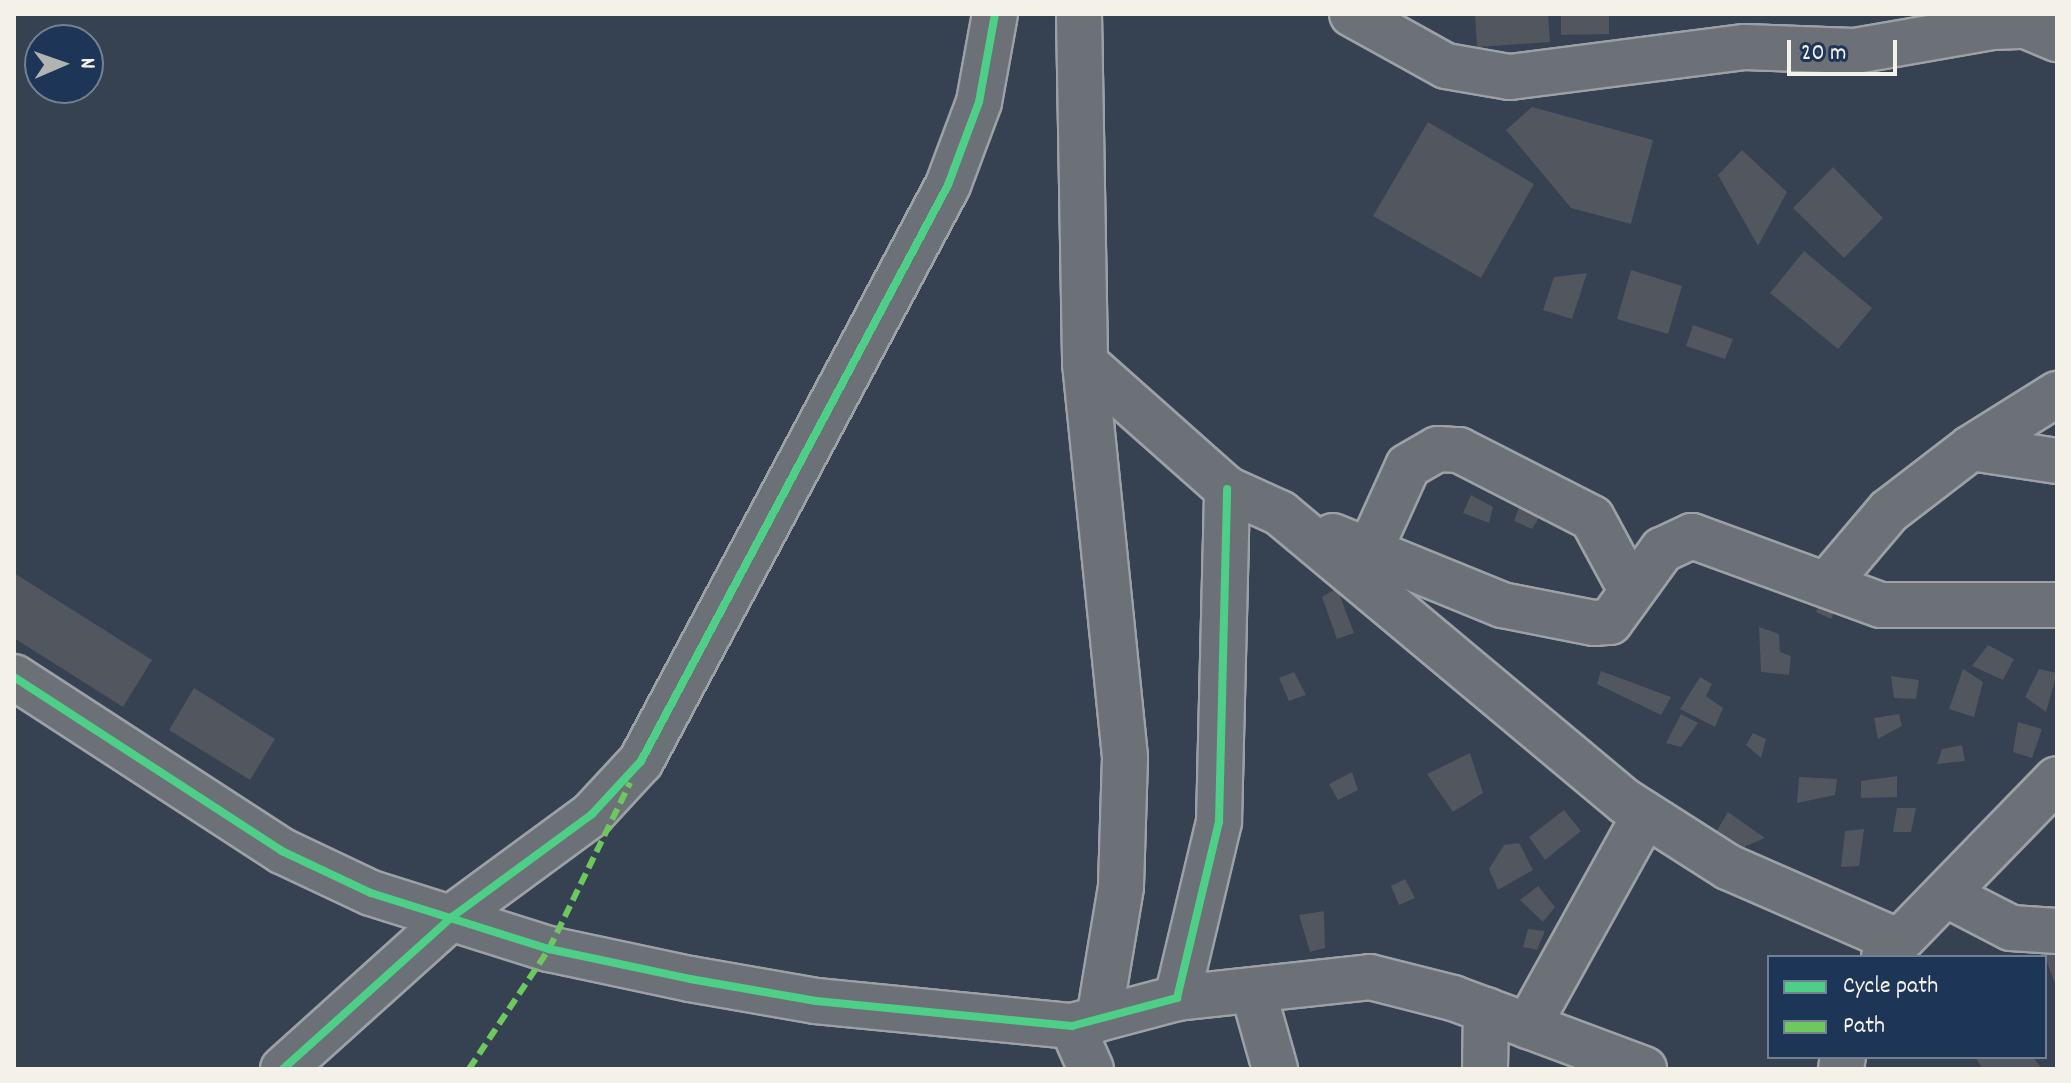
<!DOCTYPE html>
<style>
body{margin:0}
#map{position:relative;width:2071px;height:1083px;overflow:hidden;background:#364151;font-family:Dekko,sans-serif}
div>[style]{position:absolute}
.building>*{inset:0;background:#51565f}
.roads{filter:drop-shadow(2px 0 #9ca1a6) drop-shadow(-2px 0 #9ca1a6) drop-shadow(0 2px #9ca1a6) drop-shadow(0 -2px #9ca1a6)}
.minor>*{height:44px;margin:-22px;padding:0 22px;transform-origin:22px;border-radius:22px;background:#6c7077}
.quiet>*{height:6px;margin-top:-3px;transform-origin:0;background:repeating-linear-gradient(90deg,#6dc95d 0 12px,transparent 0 18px)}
.cycleway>*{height:8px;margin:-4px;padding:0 4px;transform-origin:4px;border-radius:4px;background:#4dcf88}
span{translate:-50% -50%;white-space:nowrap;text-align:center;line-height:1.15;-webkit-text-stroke:7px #1d3557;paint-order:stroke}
.frame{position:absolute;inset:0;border:16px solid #f4f1e8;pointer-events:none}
.legend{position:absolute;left:1767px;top:955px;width:280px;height:104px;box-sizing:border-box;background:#1d3557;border:2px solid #738091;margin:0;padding:10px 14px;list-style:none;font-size:24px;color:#f4f1e8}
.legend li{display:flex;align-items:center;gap:16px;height:40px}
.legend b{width:40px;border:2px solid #738091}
.north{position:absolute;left:24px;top:24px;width:80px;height:80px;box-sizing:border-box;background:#1d3557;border:2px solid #738091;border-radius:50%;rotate:88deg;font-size:22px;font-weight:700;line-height:32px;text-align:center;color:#f4f1e8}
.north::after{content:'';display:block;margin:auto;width:28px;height:36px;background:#b2b3b3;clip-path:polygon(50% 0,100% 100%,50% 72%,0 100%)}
.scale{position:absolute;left:1787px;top:40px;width:110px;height:36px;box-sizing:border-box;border:4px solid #f4f1e8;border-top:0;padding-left:10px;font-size:24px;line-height:28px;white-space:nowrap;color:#f4f1e8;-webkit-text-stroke:6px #1d3557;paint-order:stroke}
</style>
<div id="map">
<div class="building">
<div style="clip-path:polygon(1475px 14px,1548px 14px,1550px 42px,1477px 47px)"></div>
<div style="clip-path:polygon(1561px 14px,1609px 14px,1609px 34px,1561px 35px)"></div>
<div style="clip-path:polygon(1532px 107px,1653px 140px,1631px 224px,1571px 208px,1506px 130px)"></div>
<div style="clip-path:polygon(1428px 122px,1534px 184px,1481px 278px,1373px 216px)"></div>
<div style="clip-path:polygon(1742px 150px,1787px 192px,1758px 246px,1718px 175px)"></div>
<div style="clip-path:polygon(1833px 167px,1883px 218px,1844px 258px,1793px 208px)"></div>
<div style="clip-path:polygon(1804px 251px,1872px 308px,1838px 349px,1770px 293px)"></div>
<div style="clip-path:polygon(1631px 270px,1682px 286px,1668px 334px,1617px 319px)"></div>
<div style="clip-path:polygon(1587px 273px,1572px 319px,1543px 310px,1554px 277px)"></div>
<div style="clip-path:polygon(1693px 325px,1733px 339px,1725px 359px,1686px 346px)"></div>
<div style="clip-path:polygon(1471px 495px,1493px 507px,1489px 523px,1463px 513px)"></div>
<div style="clip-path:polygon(1520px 504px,1540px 516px,1532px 529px,1514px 521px)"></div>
<div style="clip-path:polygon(14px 573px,152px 660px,123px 707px,14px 638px)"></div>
<div style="clip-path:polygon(1337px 588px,1354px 633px,1337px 639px,1322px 597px)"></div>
<div style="clip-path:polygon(1821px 600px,1839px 603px,1831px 619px,1816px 612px)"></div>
<div style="clip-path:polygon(1759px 627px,1779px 634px,1780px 652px,1791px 656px,1789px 675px,1761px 672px)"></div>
<div style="clip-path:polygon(1988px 645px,2014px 659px,2003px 680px,1972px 666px)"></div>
<div style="clip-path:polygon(1963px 669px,1983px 682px,1974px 717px,1949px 709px)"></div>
<div style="clip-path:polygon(2039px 669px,2057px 673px,2046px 712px,2025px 697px)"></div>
<div style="clip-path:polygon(1601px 671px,1671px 697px,1661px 715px,1597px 684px)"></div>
<div style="clip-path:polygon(1294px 672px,1306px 695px,1289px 701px,1279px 678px)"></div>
<div style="clip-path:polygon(1891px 676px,1919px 680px,1916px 699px,1894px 698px)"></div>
<div style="clip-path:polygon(1700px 677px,1712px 684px,1706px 696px,1723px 708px,1715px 727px,1680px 709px)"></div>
<div style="clip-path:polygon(194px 688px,275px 739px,250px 780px,169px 730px)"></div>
<div style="clip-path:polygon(1681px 714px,1698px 723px,1681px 747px,1666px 743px)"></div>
<div style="clip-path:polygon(1899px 714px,1902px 726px,1878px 739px,1874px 718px)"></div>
<div style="clip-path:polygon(2018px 722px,2042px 729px,2032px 758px,2013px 752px)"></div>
<div style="clip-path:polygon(1753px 733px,1766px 739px,1761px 758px,1746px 745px)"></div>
<div style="clip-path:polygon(1962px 745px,1965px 761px,1937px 764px,1942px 749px)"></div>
<div style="clip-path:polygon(1470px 753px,1483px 793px,1453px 812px,1427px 774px)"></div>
<div style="clip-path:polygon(1352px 772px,1358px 790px,1338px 800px,1329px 784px)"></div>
<div style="clip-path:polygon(1897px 776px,1897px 797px,1861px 798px,1861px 781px)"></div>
<div style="clip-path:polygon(1799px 777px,1837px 779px,1835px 795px,1797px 803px)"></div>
<div style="clip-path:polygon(1897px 808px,1916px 808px,1911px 832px,1893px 832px)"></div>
<div style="clip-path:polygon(1564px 810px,1581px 831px,1545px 860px,1529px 837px)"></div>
<div style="clip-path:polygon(1728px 812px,1765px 838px,1744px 847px,1716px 832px)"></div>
<div style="clip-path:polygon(1864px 829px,1859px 866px,1841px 867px,1845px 831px)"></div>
<div style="clip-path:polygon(1519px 843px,1533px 870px,1498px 890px,1489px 869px,1504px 845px)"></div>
<div style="clip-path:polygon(1405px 879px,1415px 898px,1399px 905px,1391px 886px)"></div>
<div style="clip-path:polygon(1538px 886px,1555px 907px,1543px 922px,1520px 900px)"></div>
<div style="clip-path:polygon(1324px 911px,1325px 948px,1310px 952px,1299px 915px)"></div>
<div style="clip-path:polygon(1528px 929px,1545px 931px,1537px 950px,1523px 947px)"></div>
<div style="clip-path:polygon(2057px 949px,2057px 989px,2045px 957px,2036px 956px)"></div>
<div style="clip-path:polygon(1975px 1057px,2033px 1057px,2042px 1069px,1983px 1069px)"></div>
</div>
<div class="roads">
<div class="minor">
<div style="left:1079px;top:14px;width:349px;rotate:89deg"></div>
<div style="left:1085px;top:363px;width:397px;rotate:84.2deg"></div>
<div style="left:1125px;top:758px;width:129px;rotate:91.8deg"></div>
<div style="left:1121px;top:887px;width:134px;rotate:99.5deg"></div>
<div style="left:1352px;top:14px;width:107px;rotate:29deg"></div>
<div style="left:1446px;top:66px;width:65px;rotate:9.8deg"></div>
<div style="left:1510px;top:77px;width:237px;rotate:-7.3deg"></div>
<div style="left:1745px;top:47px;width:110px;rotate:2.1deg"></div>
<div style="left:1855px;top:51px;width:139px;rotate:-9.9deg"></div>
<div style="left:1992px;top:27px;width:34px;rotate:-2deg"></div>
<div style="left:2026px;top:26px;width:34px;rotate:23deg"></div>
<div style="left:1085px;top:363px;width:190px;rotate:41.6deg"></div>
<div style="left:1227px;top:489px;width:58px;rotate:24.4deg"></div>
<div style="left:1280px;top:513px;width:451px;rotate:39.9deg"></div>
<div style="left:1626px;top:802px;width:121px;rotate:32.5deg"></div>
<div style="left:1728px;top:867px;width:184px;rotate:23.6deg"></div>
<div style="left:1971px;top:448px;width:102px;rotate:-32.1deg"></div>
<div style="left:1333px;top:536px;width:183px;rotate:22.2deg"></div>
<div style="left:1502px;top:605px;width:94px;rotate:11.1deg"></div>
<div style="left:1594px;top:623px;width:16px;rotate:-4deg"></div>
<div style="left:1610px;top:622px;width:89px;rotate:-54.2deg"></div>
<div style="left:1662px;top:550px;width:33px;rotate:-25deg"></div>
<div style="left:1692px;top:536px;width:201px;rotate:20.1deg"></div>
<div style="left:1881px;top:605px;width:176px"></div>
<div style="left:1369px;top:552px;width:94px;rotate:-65.6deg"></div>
<div style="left:1408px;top:466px;width:34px;rotate:-30deg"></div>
<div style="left:1438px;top:449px;width:21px;rotate:3deg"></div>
<div style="left:1459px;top:450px;width:149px;rotate:27.1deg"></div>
<div style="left:1592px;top:518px;width:82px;rotate:61.6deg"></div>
<div style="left:1827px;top:584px;width:96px;rotate:-49.7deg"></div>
<div style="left:1889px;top:511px;width:103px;rotate:-37.5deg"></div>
<div style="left:1971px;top:448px;width:87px;rotate:8.6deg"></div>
<div style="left:14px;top:677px;width:320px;rotate:33deg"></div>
<div style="left:282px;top:851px;width:98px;rotate:25.3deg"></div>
<div style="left:371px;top:893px;width:187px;rotate:17.5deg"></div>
<div style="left:549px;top:949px;width:144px;rotate:12deg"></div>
<div style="left:690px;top:979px;width:128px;rotate:9.9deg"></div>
<div style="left:816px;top:1001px;width:257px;rotate:5.6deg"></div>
<div style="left:1072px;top:1026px;width:109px;rotate:-14.9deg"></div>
<div style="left:1177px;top:998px;width:181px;rotate:-76.6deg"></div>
<div style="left:1219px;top:822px;width:333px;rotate:-88.6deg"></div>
<div style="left:1949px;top:896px;width:70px;rotate:27.3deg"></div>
<div style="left:2011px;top:928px;width:46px;rotate:3.7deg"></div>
<div style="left:1884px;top:957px;width:248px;rotate:-45.8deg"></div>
<div style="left:1253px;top:991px;width:81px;rotate:74.2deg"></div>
<div style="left:1177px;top:998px;width:194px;rotate:-6.2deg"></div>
<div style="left:1370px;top:977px;width:86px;rotate:14.2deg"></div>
<div style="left:1453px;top:998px;width:204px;rotate:20.4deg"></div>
<div style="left:1072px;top:1026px;width:47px;rotate:66.2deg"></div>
<div style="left:1528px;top:1026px;width:241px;rotate:-61deg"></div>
<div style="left:283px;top:1069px;width:227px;rotate:-42deg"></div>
<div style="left:452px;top:917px;width:174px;rotate:-36.3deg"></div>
<div style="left:592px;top:814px;width:72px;rotate:-47.2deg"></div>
<div style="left:641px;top:761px;width:653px;rotate:-61.94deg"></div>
<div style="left:948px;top:185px;width:89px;rotate:-69.5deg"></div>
<div style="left:979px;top:102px;width:89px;rotate:-79.7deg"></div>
<div style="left:1485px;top:1069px;width:59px;rotate:-89deg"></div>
<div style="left:1841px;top:1069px;width:12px;rotate:-81deg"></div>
</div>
</div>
<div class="quiet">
<div style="left:469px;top:1069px;width:144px;rotate:-56.3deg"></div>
<div style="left:549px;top:949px;width:185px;rotate:-64deg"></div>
</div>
<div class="cycleway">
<div style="left:14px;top:677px;width:320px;rotate:33deg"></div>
<div style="left:282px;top:851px;width:98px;rotate:25.3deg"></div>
<div style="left:371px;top:893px;width:187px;rotate:17.5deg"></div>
<div style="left:549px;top:949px;width:144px;rotate:12deg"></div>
<div style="left:690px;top:979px;width:128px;rotate:9.9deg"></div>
<div style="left:816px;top:1001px;width:257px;rotate:5.6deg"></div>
<div style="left:1072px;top:1026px;width:109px;rotate:-14.9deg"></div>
<div style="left:1177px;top:998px;width:181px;rotate:-76.6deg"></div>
<div style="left:1219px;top:822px;width:333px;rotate:-88.6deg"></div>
<div style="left:283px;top:1069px;width:227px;rotate:-42deg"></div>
<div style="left:452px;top:917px;width:174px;rotate:-36.3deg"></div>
<div style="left:592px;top:814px;width:72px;rotate:-47.2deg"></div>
<div style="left:641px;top:761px;width:653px;rotate:-61.94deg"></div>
<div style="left:948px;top:185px;width:89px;rotate:-69.5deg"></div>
<div style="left:979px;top:102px;width:89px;rotate:-79.7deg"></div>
</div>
<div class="frame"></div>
<ul class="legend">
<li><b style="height:10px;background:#4dcf88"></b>Cycle path</li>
<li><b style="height:10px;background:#6dc95d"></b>Path</li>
</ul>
<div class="north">N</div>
<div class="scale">20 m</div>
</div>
